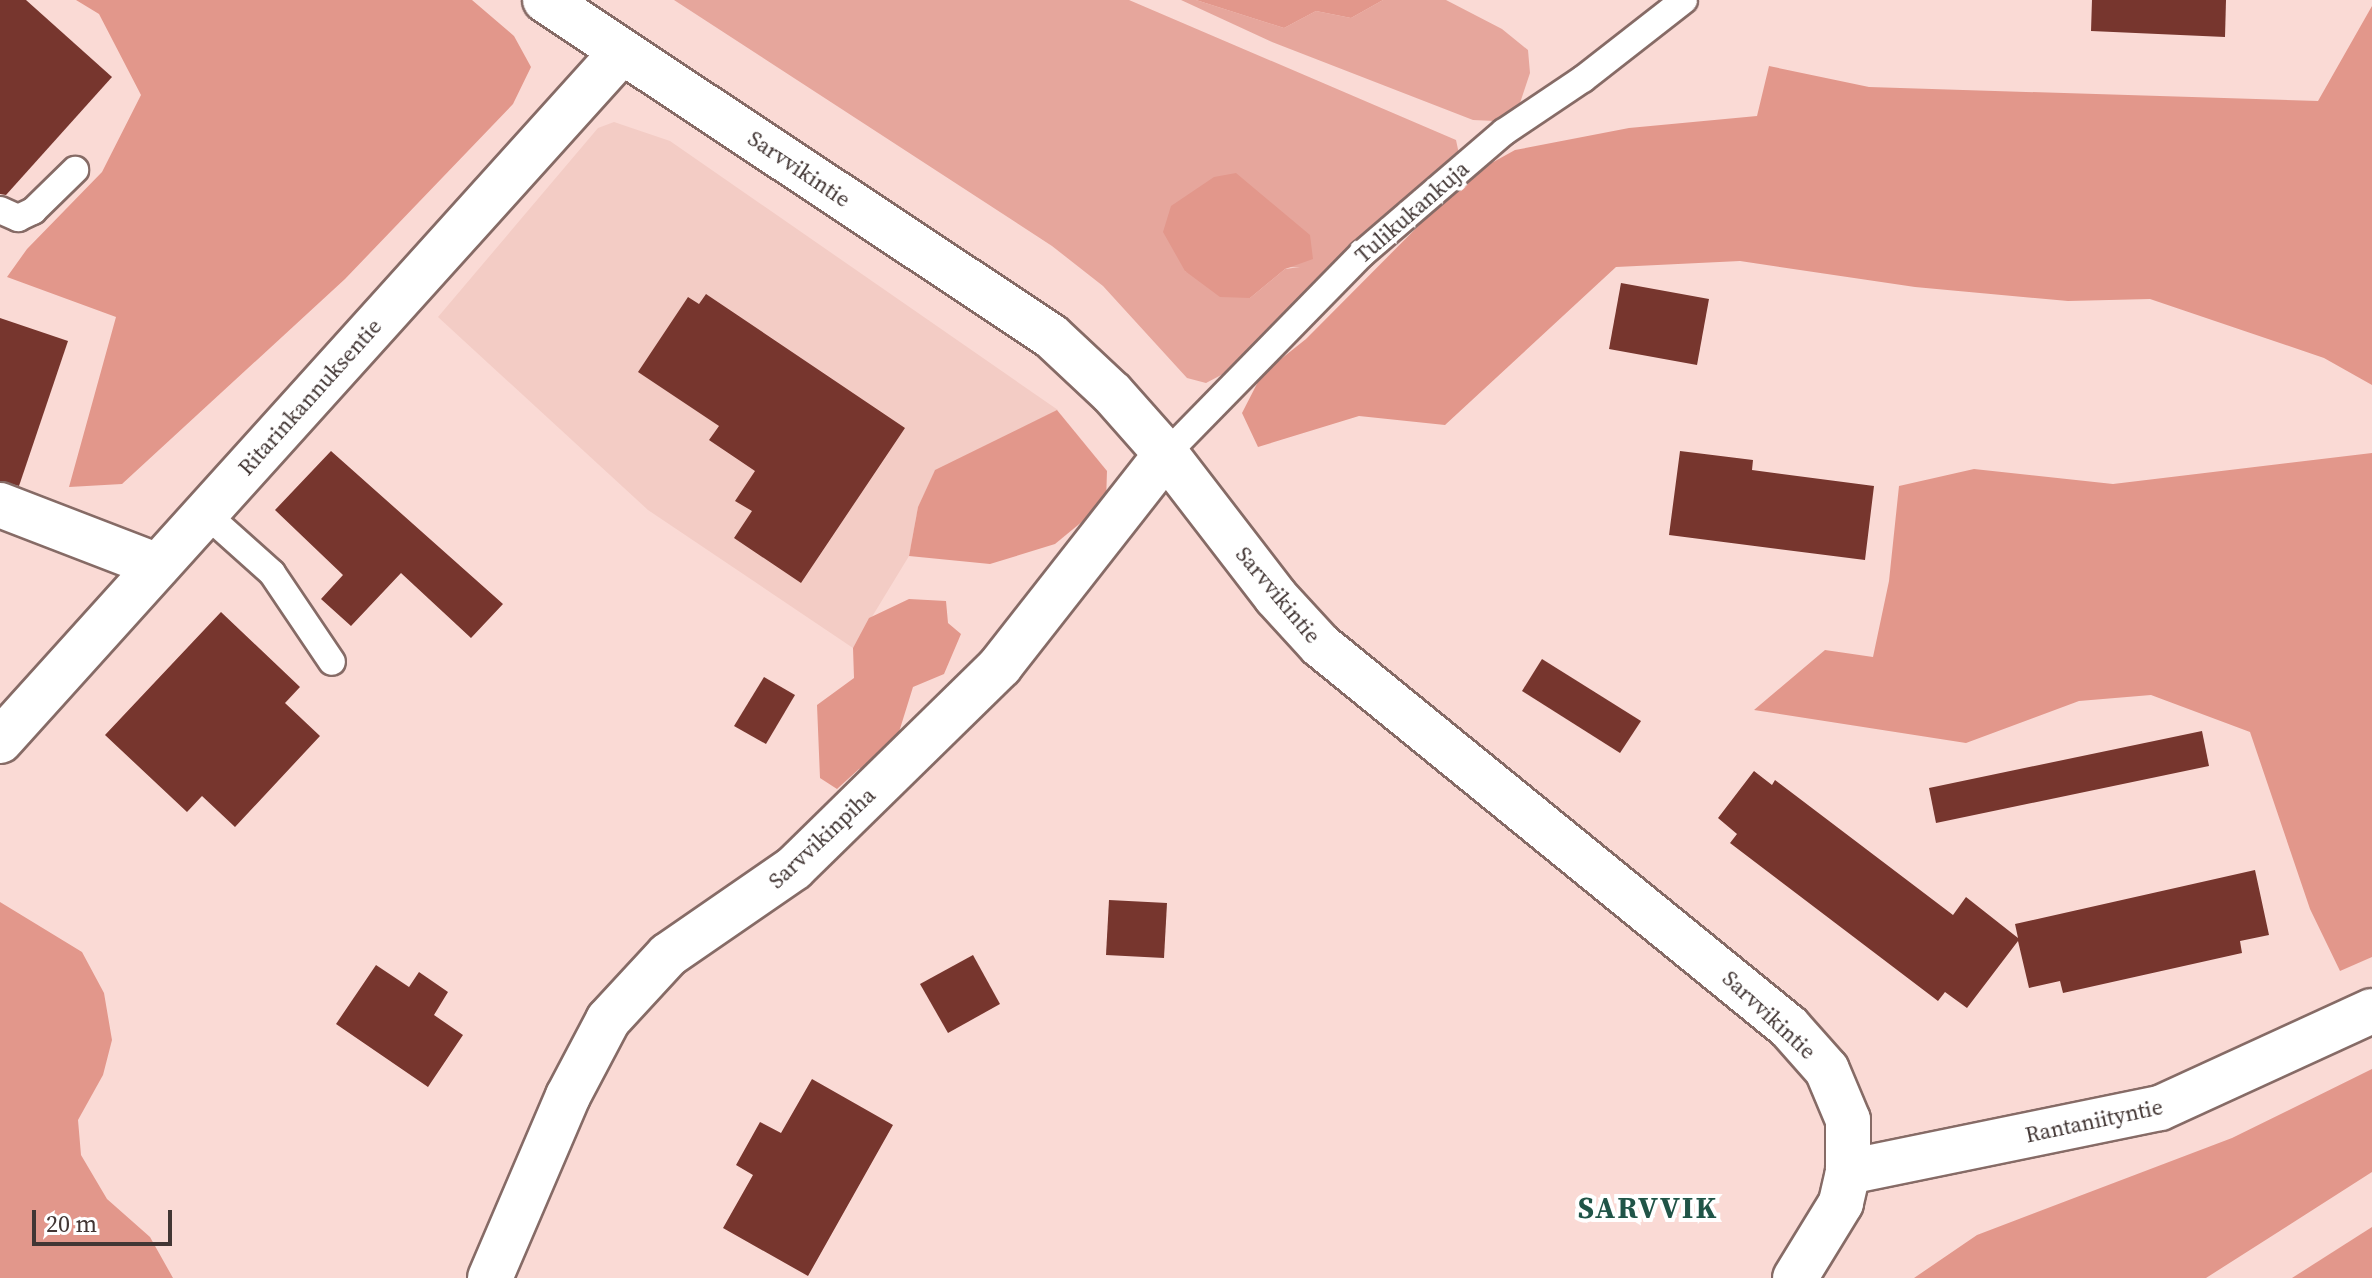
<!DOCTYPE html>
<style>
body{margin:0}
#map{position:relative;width:2372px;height:1278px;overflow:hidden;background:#fadad5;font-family:"Source Serif 4",serif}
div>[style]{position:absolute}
.built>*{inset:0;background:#f3ccc5}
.green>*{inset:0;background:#e6a69c}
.forest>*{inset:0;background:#e2978b}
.building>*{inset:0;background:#77362e}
.roads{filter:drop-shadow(2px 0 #866b66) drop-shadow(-2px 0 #866b66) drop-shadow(0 2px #866b66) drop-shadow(0 -2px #866b66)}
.lane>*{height:26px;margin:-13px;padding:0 13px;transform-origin:13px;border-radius:13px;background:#fff}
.street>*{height:44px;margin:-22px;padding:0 22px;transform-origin:22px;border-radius:22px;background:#fff}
span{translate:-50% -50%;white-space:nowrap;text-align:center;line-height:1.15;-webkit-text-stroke:8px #fff;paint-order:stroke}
.street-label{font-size:22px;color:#423634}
.district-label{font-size:30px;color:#205447;font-weight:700;letter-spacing:2px}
.scale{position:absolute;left:32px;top:1210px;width:140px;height:36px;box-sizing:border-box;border:4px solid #423634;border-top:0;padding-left:10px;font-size:24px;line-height:28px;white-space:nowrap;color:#423634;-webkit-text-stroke:6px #fff;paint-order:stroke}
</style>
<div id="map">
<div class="built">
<div style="clip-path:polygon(614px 122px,670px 141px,1058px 410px,935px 471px,918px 507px,909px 556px,853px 648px,648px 510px,438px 317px,598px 128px)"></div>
</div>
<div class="green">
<div style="clip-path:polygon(evenodd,674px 0,1129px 0,1456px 140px,1459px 154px,1225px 373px,1206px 383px,1187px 378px,1103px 286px,1052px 246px,674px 0,1300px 267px,1285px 269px,1250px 298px,1185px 271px,1300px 267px)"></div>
<div style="clip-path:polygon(1181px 0,1196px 0,1284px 28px,1316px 11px,1351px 18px,1383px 0,1446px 0,1502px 29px,1528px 50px,1530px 73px,1520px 103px,1495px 121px,1473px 120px,1272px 42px)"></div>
</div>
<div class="forest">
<div style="clip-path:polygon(76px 0,472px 0,514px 36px,531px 67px,513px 104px,345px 279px,122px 484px,69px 487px,116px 317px,7px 277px,27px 249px,102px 172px,141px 95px,99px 14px)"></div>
<div style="clip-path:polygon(1196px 0,1383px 0,1351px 18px,1316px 11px,1284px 28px)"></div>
<div style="clip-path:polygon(2372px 6px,2372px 385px,2324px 358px,2150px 299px,2068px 301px,1915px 287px,1740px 261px,1616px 267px,1445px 425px,1359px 416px,1258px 447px,1242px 413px,1262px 374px,1306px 339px,1468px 176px,1515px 150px,1629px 128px,1757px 116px,1769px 66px,1869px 87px,2318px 101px)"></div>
<div style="clip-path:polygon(1236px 173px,1310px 235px,1313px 259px,1285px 269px,1250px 298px,1220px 297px,1185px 271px,1163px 232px,1171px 206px,1214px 177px)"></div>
<div style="clip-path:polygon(1057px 410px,1107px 471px,1106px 502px,1055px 544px,990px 564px,909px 556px,918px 507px,935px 470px)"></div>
<div style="clip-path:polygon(2372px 453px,2372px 957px,2340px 971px,2310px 909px,2250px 732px,2151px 695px,2079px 701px,1966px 743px,1754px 710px,1825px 650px,1873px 657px,1889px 581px,1899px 486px,1974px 469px,2113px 484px)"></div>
<div style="clip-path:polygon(909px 599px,946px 601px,948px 623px,961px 634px,944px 674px,913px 687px,890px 761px,859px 769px,837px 789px,820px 778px,817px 705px,854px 678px,853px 648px,869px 618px)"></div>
<div style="clip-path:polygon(0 902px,82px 952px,104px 993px,112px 1040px,103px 1075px,78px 1120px,81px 1155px,107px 1199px,150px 1237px,173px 1278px,0 1278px)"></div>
<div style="clip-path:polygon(2372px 1069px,2372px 1172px,2206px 1278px,1914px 1278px,1977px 1235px,2232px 1138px)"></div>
<div style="clip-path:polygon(2372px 1227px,2372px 1278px,2292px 1278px)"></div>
</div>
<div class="building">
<div style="clip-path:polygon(0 0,26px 0,112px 77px,6px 195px,0 194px)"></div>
<div style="clip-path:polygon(2092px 0,2226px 0,2225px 37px,2091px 31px)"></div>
<div style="clip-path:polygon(1621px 283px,1709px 299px,1697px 365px,1609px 349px)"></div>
<div style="clip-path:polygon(706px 294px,905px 428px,801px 583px,734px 538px,752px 511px,735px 501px,755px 471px,709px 440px,719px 426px,638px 372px,688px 297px,699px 304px)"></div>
<div style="clip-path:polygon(0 318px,68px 341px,19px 486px,0 481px)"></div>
<div style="clip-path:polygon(331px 451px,503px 604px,471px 638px,401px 573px,351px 626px,321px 599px,343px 575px,275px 510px)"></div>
<div style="clip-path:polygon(1680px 451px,1753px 460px,1752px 470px,1874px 486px,1865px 560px,1669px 535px)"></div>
<div style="clip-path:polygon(221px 612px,300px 687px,285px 703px,320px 736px,235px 827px,202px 796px,187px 812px,105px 735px)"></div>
<div style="clip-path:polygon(1542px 659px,1641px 721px,1620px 753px,1522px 691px)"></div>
<div style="clip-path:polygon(764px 677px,795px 695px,766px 744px,734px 726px)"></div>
<div style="clip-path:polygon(2202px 731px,2209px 766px,1936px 823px,1929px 788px)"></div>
<div style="clip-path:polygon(1754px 771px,1772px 785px,1775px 780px,1953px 915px,1966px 897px,2018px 938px,2015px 924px,2255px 870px,2269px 935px,2240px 941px,2242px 953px,2063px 993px,2060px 981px,2029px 988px,2018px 941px,1967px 1008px,1945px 992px,1938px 1001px,1730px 843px,1737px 834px,1718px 818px)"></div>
<div style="clip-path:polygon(1109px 900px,1167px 903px,1164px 958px,1106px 955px)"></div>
<div style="clip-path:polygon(973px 955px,1000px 1004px,948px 1033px,920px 984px)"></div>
<div style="clip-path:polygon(376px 965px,409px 987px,419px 972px,448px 992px,434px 1015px,463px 1035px,428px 1087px,336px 1024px)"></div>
<div style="clip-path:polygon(812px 1079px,893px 1125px,808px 1276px,723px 1228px,753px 1175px,736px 1165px,760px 1122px,781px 1133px)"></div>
</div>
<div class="roads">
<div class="lane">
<div style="left:0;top:210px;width:20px;rotate:24deg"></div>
<div style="left:18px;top:218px;width:17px;rotate:-25deg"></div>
<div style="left:33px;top:211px;width:59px;rotate:-44.3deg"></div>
<div style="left:1166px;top:454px;width:280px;rotate:-45.6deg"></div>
<div style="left:1362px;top:254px;width:187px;rotate:-40.7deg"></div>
<div style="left:1504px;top:132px;width:95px;rotate:-33.9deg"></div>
<div style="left:1583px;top:79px;width:128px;rotate:-38deg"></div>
<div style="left:205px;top:513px;width:90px;rotate:41.8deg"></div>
<div style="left:272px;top:573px;width:107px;rotate:56deg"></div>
</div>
<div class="street">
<div style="left:545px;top:0;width:607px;rotate:33.59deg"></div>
<div style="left:1051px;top:336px;width:83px;rotate:43.1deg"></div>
<div style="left:1112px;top:393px;width:81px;rotate:48.5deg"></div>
<div style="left:1166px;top:454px;width:180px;rotate:52.4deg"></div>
<div style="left:1276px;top:597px;width:65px;rotate:47.5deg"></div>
<div style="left:1320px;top:645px;width:605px;rotate:39.16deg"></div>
<div style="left:1789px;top:1027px;width:57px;rotate:48.5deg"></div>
<div style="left:1827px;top:1070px;width:54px;rotate:67.2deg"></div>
<div style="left:1848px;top:1120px;width:52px;rotate:90deg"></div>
<div style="left:1848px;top:1172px;width:32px;rotate:103deg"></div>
<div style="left:1841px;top:1203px;width:88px;rotate:121.5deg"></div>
<div style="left:0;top:505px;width:169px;rotate:21.1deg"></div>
<div style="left:0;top:741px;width:927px;rotate:-47.93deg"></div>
<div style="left:1848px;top:1172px;width:318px;rotate:-11.6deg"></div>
<div style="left:2160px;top:1108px;width:233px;rotate:-24.6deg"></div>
<div style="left:490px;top:1278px;width:198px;rotate:-66.8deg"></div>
<div style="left:568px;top:1096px;width:86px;rotate:-62.2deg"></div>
<div style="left:608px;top:1020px;width:88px;rotate:-47.3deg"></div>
<div style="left:668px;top:955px;width:153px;rotate:-34.6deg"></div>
<div style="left:794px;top:868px;width:289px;rotate:-44.4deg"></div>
<div style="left:1000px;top:666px;width:269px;rotate:-51.9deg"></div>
</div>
</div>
<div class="street-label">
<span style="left:799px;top:169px;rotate:34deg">Sarvvikintie</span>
<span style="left:1412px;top:212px;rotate:-41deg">Tulikukankuja</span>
<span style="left:310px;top:397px;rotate:-48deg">Ritarinkannuksentie</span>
<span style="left:1278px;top:595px;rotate:50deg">Sarvvikintie</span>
<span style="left:822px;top:838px;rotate:-43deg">Sarvvikinpiha</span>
<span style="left:1769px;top:1015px;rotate:43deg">Sarvvikintie</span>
<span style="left:2094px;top:1121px;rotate:-12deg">Rantaniityntie</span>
</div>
<div class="district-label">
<span style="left:1648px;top:1208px">SARVVIK</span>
</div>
<div class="scale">20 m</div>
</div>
